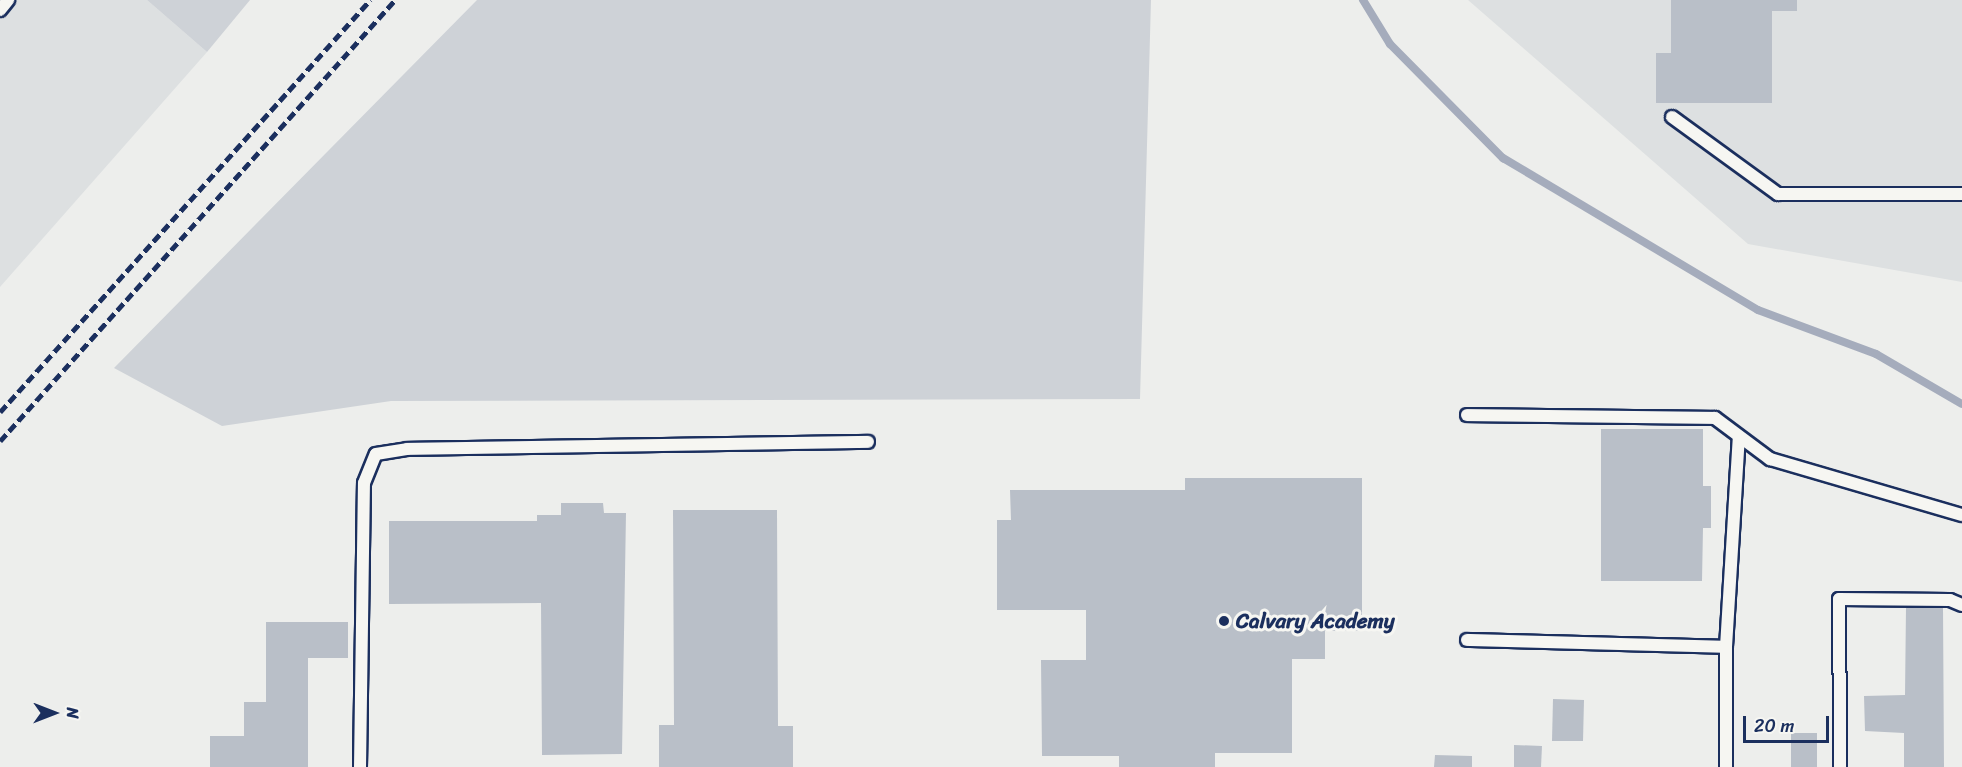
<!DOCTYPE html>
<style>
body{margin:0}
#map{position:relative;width:1962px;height:767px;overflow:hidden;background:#edeeec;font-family:Sriracha,sans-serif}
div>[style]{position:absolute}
.built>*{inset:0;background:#dde0e1}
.green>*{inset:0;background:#ced2d7}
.stream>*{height:8px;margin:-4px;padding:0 4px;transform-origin:4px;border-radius:4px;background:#a5acbc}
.building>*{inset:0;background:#b9bfc8}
.roads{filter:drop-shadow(2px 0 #1b2f5e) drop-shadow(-2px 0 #1b2f5e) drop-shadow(0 2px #1b2f5e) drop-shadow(0 -2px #1b2f5e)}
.lane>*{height:12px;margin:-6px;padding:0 6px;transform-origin:6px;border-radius:6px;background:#f6f6f2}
.rail>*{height:4.5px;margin-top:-2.25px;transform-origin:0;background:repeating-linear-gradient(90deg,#1b2f5e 0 9px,transparent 0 13.5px)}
.dots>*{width:16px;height:16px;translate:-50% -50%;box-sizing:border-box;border:3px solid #f6f6f2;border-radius:50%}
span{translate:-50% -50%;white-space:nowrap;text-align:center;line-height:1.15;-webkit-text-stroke:6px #f6f6f2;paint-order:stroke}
.poi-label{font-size:21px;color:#1b2f5e;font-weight:700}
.left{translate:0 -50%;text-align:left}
.north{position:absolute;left:24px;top:683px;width:60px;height:60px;-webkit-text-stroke:4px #f6f6f2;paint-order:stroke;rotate:90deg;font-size:16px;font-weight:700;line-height:24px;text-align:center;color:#1b2f5e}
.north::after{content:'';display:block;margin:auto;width:21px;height:27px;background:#1b2f5e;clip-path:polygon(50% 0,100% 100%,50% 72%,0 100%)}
.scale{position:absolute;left:1743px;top:716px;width:86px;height:27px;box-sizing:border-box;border:3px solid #1b2f5e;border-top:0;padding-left:8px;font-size:18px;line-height:21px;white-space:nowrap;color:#1b2f5e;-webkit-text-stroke:4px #f6f6f2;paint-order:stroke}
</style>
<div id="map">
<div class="built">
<div style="clip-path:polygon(0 0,147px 0,207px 52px,0 287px)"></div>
<div style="clip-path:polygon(1468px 0,1962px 0,1962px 282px,1748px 244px)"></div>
</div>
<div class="green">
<div style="clip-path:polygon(147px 0,250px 0,207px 52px)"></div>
<div style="clip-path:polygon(477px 0,1151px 0,1140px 399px,391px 401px,222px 426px,114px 368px)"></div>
</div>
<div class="stream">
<div style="left:1363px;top:0;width:52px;rotate:58.5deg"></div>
<div style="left:1390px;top:44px;width:161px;rotate:45.3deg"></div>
<div style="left:1503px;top:158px;width:297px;rotate:30.8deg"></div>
<div style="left:1758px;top:310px;width:126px;rotate:20.4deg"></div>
<div style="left:1876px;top:354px;width:99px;rotate:30.2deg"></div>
</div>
<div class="building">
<div style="clip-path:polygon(1671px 0,1797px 0,1797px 11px,1772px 11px,1772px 103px,1656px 103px,1656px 53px,1671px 53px)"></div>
<div style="clip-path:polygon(1601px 429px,1703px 429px,1703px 486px,1711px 486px,1711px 528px,1703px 528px,1702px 581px,1601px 581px)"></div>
<div style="clip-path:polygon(1185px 478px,1362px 478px,1362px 631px,1325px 631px,1325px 659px,1292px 659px,1292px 753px,1215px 753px,1215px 767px,1119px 767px,1119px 756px,1042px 756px,1041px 660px,1086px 660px,1086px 610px,997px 610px,997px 520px,1011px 520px,1010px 490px,1185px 490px)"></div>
<div style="clip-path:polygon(561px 503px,603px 503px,604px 513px,626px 513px,622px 754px,542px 755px,541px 603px,389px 604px,389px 521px,537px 521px,537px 515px,561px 515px)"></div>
<div style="clip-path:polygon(673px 510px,777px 510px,778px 726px,793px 726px,793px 767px,659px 767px,659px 725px,674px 725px)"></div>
<div style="clip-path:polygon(1943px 606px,1944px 767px,1904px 767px,1904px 733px,1865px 731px,1864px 696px,1905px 695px,1906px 607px)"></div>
<div style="clip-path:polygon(266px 622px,348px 622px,348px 658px,308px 658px,308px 767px,210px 767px,210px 736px,244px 736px,244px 702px,266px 702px)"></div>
<div style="clip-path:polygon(1553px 699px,1584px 700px,1583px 741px,1552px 741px)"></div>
<div style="clip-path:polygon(1791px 733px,1817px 733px,1817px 767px,1791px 767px)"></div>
<div style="clip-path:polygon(1514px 745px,1542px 746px,1541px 767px,1514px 767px)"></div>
<div style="clip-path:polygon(1435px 755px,1472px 756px,1472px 767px,1434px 767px)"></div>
</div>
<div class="roads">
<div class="lane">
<div style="left:0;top:10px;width:13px;rotate:-51deg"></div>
<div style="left:1672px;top:117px;width:131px;rotate:36deg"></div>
<div style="left:1778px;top:194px;width:184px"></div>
<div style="left:1467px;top:415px;width:248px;rotate:0.7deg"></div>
<div style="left:1715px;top:418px;width:69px;rotate:36.7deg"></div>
<div style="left:1770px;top:459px;width:200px;rotate:16.3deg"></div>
<div style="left:1467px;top:640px;width:259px;rotate:1.5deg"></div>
<div style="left:1726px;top:647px;width:120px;rotate:90deg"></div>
<div style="left:1726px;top:647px;width:211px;rotate:-86.5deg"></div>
<div style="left:360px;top:767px;width:284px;rotate:-89.2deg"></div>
<div style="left:364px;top:483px;width:31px;rotate:-68deg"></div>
<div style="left:376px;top:454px;width:31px;rotate:-9deg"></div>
<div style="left:407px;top:449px;width:461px;rotate:-0.9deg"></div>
<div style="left:1840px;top:767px;width:168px;rotate:-90.3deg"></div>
<div style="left:1839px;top:599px;width:111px;rotate:0.5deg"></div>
<div style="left:1950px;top:600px;width:13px;rotate:23deg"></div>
</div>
</div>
<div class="rail">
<div style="left:0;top:412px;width:554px;rotate:-48.07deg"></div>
<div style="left:0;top:441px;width:592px;rotate:-48.15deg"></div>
</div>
<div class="dots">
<div style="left:1224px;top:621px;background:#1b2f5e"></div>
</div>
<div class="poi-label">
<span class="left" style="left:1236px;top:621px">Calvary Academy</span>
</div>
<div class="north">N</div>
<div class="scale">20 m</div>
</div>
